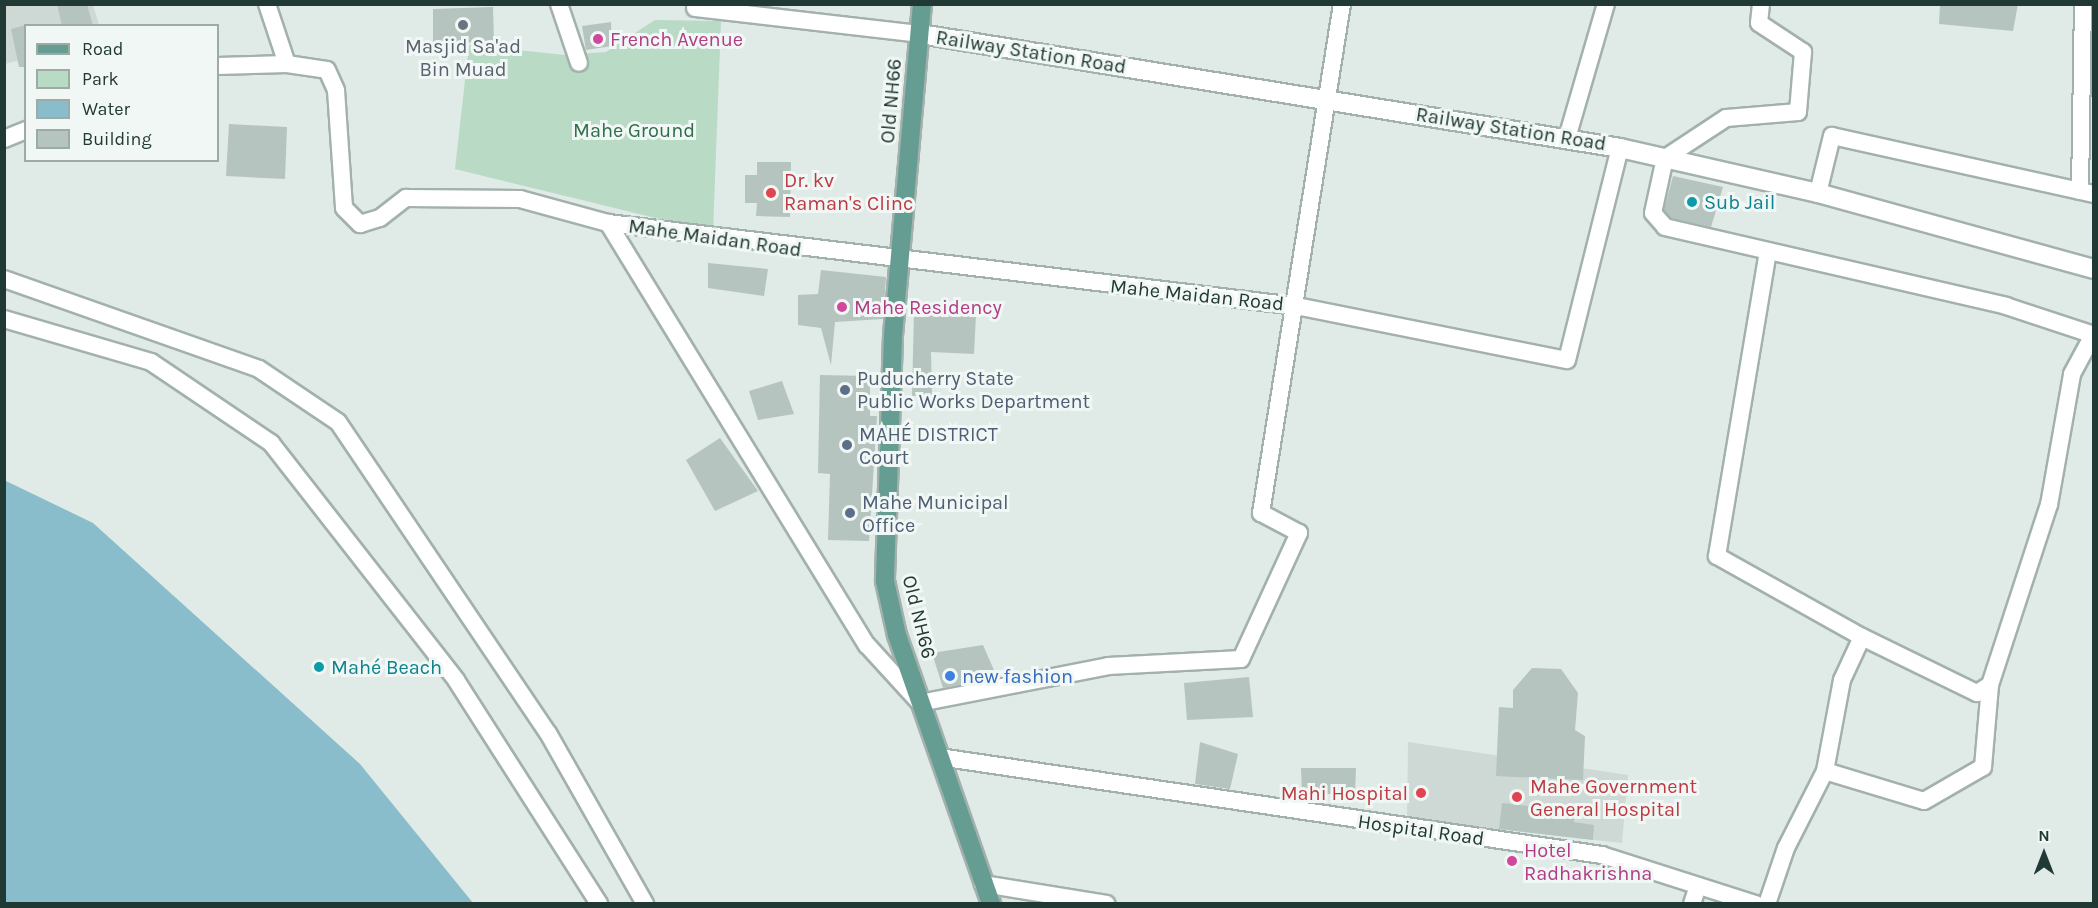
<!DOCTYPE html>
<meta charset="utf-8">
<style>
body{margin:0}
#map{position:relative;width:2098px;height:908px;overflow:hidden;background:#e0eae6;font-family:Karla,sans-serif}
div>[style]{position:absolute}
.built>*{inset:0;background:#ced9d5}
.green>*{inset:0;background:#b9dac5}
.water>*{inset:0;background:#8abdcc}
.building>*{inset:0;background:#b5c4bf}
.roads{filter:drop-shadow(2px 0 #a3b1ad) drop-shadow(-2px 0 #a3b1ad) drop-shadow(0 2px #a3b1ad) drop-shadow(0 -2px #a3b1ad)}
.minor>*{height:16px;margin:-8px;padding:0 8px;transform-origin:8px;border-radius:8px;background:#fff}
.tertiary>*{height:18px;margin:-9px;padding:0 9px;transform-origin:9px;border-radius:9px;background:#fff}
.primary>*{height:18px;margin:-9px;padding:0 9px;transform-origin:9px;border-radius:9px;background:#669d93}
.dots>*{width:16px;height:16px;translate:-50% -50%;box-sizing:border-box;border:3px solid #f0f7f4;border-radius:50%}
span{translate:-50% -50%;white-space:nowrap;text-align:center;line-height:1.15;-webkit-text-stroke:6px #f0f7f4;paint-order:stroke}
.hotel-label{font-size:20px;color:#b23c85}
.left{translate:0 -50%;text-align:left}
.worship-label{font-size:20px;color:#5b616d}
.street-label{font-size:20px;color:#213934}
.park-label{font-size:20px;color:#2e6d4b}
.health-label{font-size:20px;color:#be3a42}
.right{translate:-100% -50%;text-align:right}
.culture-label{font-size:20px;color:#0d838f}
.service-label{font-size:20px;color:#4e5e75}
.shop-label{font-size:20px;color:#366cbe}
.frame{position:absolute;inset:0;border:6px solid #213934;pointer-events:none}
.legend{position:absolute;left:24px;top:24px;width:195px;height:138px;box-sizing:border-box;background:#f0f7f4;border:2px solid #9daba7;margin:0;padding:8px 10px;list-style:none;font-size:18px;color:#213934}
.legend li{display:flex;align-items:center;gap:12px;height:30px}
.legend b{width:30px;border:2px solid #9daba7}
.north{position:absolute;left:2014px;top:824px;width:60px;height:60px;-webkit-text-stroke:4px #f0f7f4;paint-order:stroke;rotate:0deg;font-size:16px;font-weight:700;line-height:24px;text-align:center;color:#213934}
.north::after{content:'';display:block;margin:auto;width:21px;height:27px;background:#213934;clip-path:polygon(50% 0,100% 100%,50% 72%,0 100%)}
</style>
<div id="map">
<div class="built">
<div style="clip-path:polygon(4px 5px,93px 5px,99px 25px,26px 26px,25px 59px,5px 64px)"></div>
<div style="clip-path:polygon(1408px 742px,1628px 775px,1622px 843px,1407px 819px)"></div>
</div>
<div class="green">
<div style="clip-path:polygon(655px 20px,721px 21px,713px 232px,455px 169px,469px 45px,565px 55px,606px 52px)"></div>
</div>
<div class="water">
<div style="clip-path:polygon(4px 480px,93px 523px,360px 764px,473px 903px,5px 903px)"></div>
</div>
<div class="building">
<div style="clip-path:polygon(57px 4px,87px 4px,93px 26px,62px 26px)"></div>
<div style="clip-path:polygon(1940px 4px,2018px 4px,2013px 31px,1939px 24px)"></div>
<div style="clip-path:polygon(493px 7px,494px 42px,433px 43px,433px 9px)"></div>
<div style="clip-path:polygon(611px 22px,612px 46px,586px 50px,582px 26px)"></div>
<div style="clip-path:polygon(26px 25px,26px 67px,19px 67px,11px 29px)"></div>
<div style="clip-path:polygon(229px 124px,287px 127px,285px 179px,226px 176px)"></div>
<div style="clip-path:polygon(757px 162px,791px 162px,790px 217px,756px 216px,757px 203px,745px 203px,745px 175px,757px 175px)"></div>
<div style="clip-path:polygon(1673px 176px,1723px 187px,1711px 227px,1671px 218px,1664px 210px)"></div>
<div style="clip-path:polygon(708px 263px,768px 269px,764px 296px,708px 288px)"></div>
<div style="clip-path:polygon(821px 270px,886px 277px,883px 319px,835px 322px,831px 365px,821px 328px,798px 325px,798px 295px,818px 294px)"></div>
<div style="clip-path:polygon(914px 311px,976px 315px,974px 354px,931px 352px,932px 395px,912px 396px)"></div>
<div style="clip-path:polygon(820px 375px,870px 376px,870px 416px,877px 416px,869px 541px,828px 540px,830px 474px,818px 473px)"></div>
<div style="clip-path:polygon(782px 381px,794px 414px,758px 420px,749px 391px)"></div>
<div style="clip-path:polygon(720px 438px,758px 491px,715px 511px,686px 460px)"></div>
<div style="clip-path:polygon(983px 645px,997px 677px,943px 688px,932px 653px)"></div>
<div style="clip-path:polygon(1532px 668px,1561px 669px,1578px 693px,1575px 730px,1585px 736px,1583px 780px,1496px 776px,1499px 707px,1513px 708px,1513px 690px)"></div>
<div style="clip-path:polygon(1249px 677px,1253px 717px,1187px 720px,1184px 683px)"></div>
<div style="clip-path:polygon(1200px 742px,1238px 754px,1230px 789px,1195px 784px)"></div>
<div style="clip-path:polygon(1301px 768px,1356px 768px,1355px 794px,1302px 794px)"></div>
<div style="clip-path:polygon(1502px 803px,1575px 811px,1574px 822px,1594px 825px,1593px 840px,1499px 829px)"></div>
</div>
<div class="roads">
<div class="minor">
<div style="left:267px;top:4px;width:63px;rotate:71.6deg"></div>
<div style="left:559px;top:4px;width:62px;rotate:71.3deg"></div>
<div style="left:1761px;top:4px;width:19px;rotate:96deg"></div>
<div style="left:1759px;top:23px;width:53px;rotate:33.4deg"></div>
<div style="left:1803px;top:52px;width:60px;rotate:94.8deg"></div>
<div style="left:1798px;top:112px;width:72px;rotate:175.2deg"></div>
<div style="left:1726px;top:118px;width:73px;rotate:146.7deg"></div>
<div style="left:1665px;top:158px;width:56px;rotate:102.3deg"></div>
<div style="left:1653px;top:213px;width:18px;rotate:49deg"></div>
<div style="left:1665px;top:227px;width:350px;rotate:13deg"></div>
<div style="left:2006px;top:306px;width:93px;rotate:18.2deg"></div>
<div style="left:695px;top:8px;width:226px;rotate:6.6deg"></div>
<div style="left:218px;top:66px;width:69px;rotate:-1.7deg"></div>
<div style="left:287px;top:64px;width:40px;rotate:8.5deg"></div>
<div style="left:327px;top:70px;width:22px;rotate:66deg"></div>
<div style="left:336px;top:90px;width:118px;rotate:86.1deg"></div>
<div style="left:344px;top:208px;width:23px;rotate:45deg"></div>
<div style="left:360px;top:224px;width:21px;rotate:-17deg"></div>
<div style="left:380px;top:218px;width:33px;rotate:-38deg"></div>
<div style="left:406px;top:198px;width:114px;rotate:0.5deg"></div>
<div style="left:520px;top:199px;width:91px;rotate:15.3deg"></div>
<div style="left:608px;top:223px;width:693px;rotate:6.88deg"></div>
<div style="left:1296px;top:306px;width:276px;rotate:11.3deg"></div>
<div style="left:1567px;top:360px;width:219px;rotate:-76deg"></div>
<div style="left:1567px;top:138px;width:140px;rotate:-73.8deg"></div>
<div style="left:4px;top:139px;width:24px;rotate:-22deg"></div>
<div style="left:2080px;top:191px;width:187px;rotate:-89.1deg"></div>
<div style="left:1818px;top:193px;width:59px;rotate:-76.2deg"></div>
<div style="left:1832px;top:136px;width:268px;rotate:12.5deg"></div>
<div style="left:608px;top:223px;width:495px;rotate:58.5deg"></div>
<div style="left:867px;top:645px;width:79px;rotate:47.6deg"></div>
<div style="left:920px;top:703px;width:192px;rotate:-11.1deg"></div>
<div style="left:1108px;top:666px;width:133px;rotate:-3deg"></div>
<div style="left:1241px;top:659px;width:139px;rotate:-65.3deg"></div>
<div style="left:1299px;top:533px;width:43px;rotate:-152.2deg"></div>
<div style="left:1261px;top:513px;width:515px;rotate:-80.96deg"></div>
<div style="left:4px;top:279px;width:270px;rotate:19.4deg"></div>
<div style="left:259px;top:369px;width:95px;rotate:33.9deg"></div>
<div style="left:338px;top:422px;width:375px;rotate:56deg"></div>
<div style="left:548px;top:733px;width:197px;rotate:60.4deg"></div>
<div style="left:4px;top:319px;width:153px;rotate:16.3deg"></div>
<div style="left:151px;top:362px;width:145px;rotate:34deg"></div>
<div style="left:271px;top:443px;width:301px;rotate:52deg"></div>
<div style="left:456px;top:680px;width:266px;rotate:57.4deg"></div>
<div style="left:1862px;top:637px;width:128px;rotate:26deg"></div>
<div style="left:1977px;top:693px;width:15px;rotate:-32deg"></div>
<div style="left:1990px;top:685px;width:189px;rotate:-71.9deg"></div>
<div style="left:2049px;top:505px;width:133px;rotate:-80deg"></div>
<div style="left:2072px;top:374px;width:44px;rotate:-61.7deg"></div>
<div style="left:939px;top:757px;width:670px;rotate:8.41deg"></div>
<div style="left:1602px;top:855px;width:162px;rotate:17.7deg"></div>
<div style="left:1825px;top:771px;width:103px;rotate:16.9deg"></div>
<div style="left:1924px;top:801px;width:68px;rotate:-30deg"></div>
<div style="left:1983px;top:767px;width:82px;rotate:-85.1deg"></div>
<div style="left:983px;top:884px;width:125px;rotate:9.2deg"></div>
<div style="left:1692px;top:904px;width:19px;rotate:-72deg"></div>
<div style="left:1767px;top:904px;width:59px;rotate:-71.3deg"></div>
<div style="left:1786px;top:848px;width:86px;rotate:-63.1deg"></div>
<div style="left:1825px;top:771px;width:93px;rotate:-79.4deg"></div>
<div style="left:1842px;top:680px;width:47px;rotate:-65.1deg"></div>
<div style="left:1862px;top:637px;width:166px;rotate:-150.8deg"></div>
<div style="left:1717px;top:556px;width:309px;rotate:-80.5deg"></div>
</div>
<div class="tertiary">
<div style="left:920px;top:34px;width:709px;rotate:9.25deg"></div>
<div style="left:1620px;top:148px;width:203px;rotate:12.8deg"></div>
<div style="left:1818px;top:193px;width:286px;rotate:15.4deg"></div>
</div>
<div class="primary">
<div style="left:922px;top:4px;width:333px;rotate:95deg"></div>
<div style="left:893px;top:336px;width:245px;rotate:91.9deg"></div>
<div style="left:885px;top:581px;width:55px;rotate:77.5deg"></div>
<div style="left:897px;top:635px;width:285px;rotate:70.7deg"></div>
</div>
</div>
<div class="dots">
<div style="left:463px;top:25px;background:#6b7280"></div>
<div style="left:598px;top:39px;background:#d1479c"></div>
<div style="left:771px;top:193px;background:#e0444e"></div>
<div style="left:1692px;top:202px;background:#0f9aa8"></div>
<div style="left:842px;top:307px;background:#d1479c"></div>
<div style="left:845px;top:390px;background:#5c6f8a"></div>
<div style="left:847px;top:445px;background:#5c6f8a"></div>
<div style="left:850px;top:513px;background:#5c6f8a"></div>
<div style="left:319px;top:667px;background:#0f9aa8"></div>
<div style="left:950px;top:676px;background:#3f7fe0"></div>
<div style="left:1421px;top:793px;background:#e0444e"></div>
<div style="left:1517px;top:797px;background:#e0444e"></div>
<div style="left:1512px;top:861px;background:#d1479c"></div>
</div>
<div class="hotel-label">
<span class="left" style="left:610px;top:39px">French Avenue</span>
<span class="left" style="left:854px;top:307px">Mahe Residency</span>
<span class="left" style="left:1524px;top:862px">Hotel<br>Radhakrishna</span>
</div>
<div class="worship-label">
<span style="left:463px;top:58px">Masjid Sa'ad<br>Bin Muad</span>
</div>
<div class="street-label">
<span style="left:1031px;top:52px;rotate:9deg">Railway Station Road</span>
<span style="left:891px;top:101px;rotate:-85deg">Old NH66</span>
<span style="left:1511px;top:129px;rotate:9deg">Railway Station Road</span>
<span style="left:715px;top:238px;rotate:8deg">Mahe Maidan Road</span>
<span style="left:1197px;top:295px;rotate:6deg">Mahe Maidan Road</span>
<span style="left:919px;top:617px;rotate:76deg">Old NH66</span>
<span style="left:1421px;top:830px;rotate:8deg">Hospital Road</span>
</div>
<div class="park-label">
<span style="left:634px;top:130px">Mahe Ground</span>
</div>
<div class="health-label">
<span class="left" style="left:784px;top:192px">Dr. kv<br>Raman's Clinc</span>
<span class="left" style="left:1530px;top:798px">Mahe Government<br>General Hospital</span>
<span class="right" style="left:1408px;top:793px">Mahi Hospital</span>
</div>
<div class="culture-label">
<span class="left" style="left:1704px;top:202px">Sub Jail</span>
<span class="left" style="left:331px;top:667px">Mahé Beach</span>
</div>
<div class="service-label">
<span class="left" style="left:857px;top:390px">Puducherry State<br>Public Works Department</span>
<span class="left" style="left:859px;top:446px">MAHÉ DISTRICT<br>Court</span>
<span class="left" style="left:862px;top:514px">Mahe Municipal<br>Office</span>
</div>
<div class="shop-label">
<span class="left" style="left:962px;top:676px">new fashion</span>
</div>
<div class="frame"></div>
<ul class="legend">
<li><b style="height:8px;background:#669d93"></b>Road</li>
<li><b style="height:16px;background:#b9dac5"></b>Park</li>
<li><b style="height:16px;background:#8abdcc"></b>Water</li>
<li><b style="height:16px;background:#b5c4bf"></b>Building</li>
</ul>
<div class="north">N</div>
</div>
